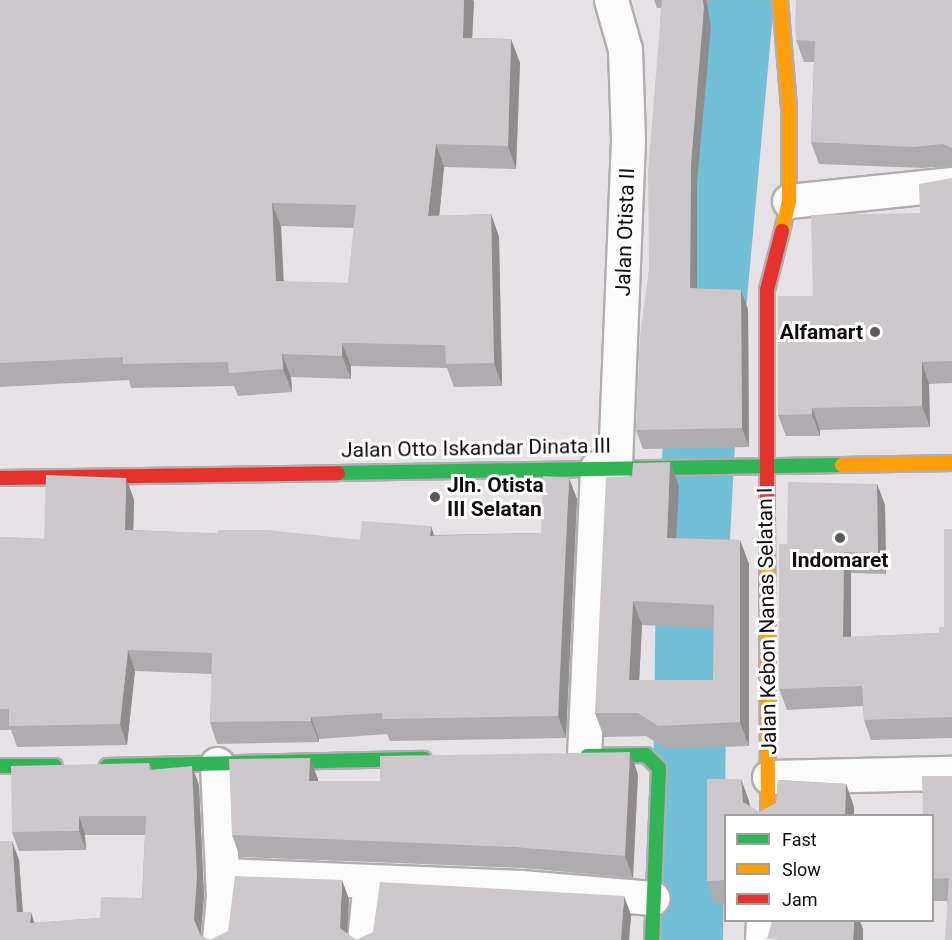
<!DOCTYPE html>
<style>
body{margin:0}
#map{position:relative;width:952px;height:940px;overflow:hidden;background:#e7e2e6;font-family:Roboto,sans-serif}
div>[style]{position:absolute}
.river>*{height:72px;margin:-36px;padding:0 36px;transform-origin:36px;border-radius:36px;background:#71c0d7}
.roads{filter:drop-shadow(2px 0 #b1adb0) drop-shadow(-2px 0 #b1adb0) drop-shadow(0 2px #b1adb0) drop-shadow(0 -2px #b1adb0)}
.street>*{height:33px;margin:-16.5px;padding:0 16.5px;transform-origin:16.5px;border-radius:16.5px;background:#fbfbfb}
.fast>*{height:14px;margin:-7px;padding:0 7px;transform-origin:7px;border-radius:7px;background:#30b455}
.slow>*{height:14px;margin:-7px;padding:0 7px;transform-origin:7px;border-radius:7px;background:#ff9f0a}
.jam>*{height:14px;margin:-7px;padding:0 7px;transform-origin:7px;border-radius:7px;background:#e5322d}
.wall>*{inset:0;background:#afacaf}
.shaded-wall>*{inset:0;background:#8f8c8e}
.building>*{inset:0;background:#ccc8cb}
.dots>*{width:16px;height:16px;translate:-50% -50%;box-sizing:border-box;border:3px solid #fff;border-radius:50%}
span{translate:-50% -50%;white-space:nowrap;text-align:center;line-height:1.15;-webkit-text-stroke:6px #fff;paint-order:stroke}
.street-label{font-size:21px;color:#100e10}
.poi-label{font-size:21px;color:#100e10;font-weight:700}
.right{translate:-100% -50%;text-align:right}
.left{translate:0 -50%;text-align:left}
.legend{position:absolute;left:724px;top:814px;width:210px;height:108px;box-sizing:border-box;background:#fff;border:2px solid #9f9f9f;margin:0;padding:8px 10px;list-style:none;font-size:18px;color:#100e10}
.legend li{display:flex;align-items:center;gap:12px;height:30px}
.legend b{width:30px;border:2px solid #9f9f9f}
</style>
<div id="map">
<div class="river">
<div style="left:687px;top:940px;width:364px;rotate:-89.2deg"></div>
<div style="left:692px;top:576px;width:169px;rotate:-87deg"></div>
<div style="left:701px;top:407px;width:409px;rotate:-84.8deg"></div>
</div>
<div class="roads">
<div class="street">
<div style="left:611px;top:0;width:51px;rotate:74.1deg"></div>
<div style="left:625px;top:49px;width:91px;rotate:88.1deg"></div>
<div style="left:628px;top:140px;width:326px;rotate:92.3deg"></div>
<div style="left:789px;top:201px;width:164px;rotate:-6deg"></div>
<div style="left:584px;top:756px;width:289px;rotate:-87.4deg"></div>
<div style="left:217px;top:764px;width:132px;rotate:87.4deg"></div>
<div style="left:223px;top:896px;width:44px;rotate:95.2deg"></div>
<div style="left:769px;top:777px;width:183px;rotate:-1.3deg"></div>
<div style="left:222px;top:875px;width:299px;rotate:2.3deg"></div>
<div style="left:521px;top:887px;width:132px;rotate:4.8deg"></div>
<div style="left:364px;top:940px;width:59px;rotate:-84.2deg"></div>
<div style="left:762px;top:940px;width:20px;rotate:-87deg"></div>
</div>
<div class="fast">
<div style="left:338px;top:473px;width:504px;rotate:-0.91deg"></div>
<div style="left:587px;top:756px;width:59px;rotate:-1deg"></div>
<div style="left:646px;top:755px;width:18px;rotate:45deg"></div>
<div style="left:659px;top:768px;width:172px;rotate:92.3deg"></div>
<div style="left:0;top:766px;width:55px"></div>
<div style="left:107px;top:766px;width:317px;rotate:-1.3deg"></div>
</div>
<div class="slow">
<div style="left:780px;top:0;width:107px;rotate:85.2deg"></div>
<div style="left:789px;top:107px;width:94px;rotate:90deg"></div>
<div style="left:789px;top:201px;width:31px;rotate:103deg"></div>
<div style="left:842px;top:465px;width:110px;rotate:-1deg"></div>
<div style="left:767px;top:513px;width:303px;rotate:89.8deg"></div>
</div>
<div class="jam">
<div style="left:0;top:478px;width:338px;rotate:-0.8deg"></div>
<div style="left:767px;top:513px;width:223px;rotate:-90deg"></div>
<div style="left:767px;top:290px;width:61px;rotate:-75.7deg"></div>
</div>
</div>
<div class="wall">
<div style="clip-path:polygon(evenodd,0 0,473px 0,474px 2px,472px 38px,511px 39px,520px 63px,516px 169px,444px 167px,439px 216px,491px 214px,499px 237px,502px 386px,454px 387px,447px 368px,351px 366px,351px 379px,291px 377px,292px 392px,238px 396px,234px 386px,131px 388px,129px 380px,0 387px,0 0,281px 226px,354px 228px,348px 283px,283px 282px,281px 226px)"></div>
<div style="clip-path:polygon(654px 0,712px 0,712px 3px,707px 3px,711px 27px,697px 183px,697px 289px,748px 309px,749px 447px,643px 449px,636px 430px,649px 270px,661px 8px,657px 8px)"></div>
<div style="clip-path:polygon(952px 0,952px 166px,922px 168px,819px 164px,811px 142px,814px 62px,804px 62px,796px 40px)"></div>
<div style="clip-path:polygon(952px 178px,952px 383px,929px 384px,930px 427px,820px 430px,820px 436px,786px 436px,778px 415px,813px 296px,920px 213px)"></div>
<div style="clip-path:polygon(evenodd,670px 462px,679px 486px,676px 538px,740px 540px,749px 564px,749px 746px,667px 749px,646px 736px,604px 737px,595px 713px,632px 476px,670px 462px,642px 625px,714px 629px,713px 680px,639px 680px,642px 625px)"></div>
<div style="clip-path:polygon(877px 484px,885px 505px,886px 574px,851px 573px,851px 637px,939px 633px,944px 627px,952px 529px,952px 738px,871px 740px,864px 720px,863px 706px,787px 710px,779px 689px,787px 544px)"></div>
<div style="clip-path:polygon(134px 499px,133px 530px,360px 540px,431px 526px,434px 535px,541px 533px,577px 499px,566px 738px,390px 741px,387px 734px,319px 739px,319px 742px,217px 744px,210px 722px,212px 674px,135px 671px,127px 745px,17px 747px,11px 730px,0 730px,0 537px,44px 539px)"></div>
<div style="clip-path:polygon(310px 758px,318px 781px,380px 781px,638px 774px,633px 878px,522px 868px,240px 857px,232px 835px)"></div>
<div style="clip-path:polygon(149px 763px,152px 770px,199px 785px,204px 896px,201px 936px,210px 940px,349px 899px,347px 934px,356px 940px,631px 915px,629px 940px,0 940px,19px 860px,23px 912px,34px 923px,100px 918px,142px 898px,145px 835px,85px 835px,86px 850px,19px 851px,12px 832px)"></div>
<div style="clip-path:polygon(952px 776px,952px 940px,947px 901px,933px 901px,933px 816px)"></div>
<div style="clip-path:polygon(707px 779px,741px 779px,749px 801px,750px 806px,759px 812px,776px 803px,778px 780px,846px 784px,854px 807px,854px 816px,726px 816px,726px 904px,715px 904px,707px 881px)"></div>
</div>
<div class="shaded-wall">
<div style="clip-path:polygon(464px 0,473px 0,474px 2px,471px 61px,463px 38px)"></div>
<div style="clip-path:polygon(703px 0,706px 0,707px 3px,711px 27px,697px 183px,697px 307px,690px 288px,691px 164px)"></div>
<div style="clip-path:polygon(511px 39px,520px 63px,516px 169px,508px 146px)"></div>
<div style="clip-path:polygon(436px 144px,444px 167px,437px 239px,428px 216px)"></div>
<div style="clip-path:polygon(272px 203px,281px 226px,285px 305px,276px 281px)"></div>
<div style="clip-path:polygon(491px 214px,499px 237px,502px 386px,494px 363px)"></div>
<div style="clip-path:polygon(741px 290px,748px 309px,749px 447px,742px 428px)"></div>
<div style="clip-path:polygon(342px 343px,351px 366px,351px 379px,342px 356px)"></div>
<div style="clip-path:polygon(282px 354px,291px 377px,292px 392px,283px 369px)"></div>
<div style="clip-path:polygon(922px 362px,929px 384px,930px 427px,922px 406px)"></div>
<div style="clip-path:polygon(812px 408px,820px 430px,820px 436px,812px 414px)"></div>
<div style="clip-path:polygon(670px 462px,679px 486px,675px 562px,667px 538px)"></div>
<div style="clip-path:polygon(126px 478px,134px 499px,133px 551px,125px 530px)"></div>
<div style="clip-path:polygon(569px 478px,577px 499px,566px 738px,558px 716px)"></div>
<div style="clip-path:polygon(877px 484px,885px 505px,886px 574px,878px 553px)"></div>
<div style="clip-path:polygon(431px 526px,438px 548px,430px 536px)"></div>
<div style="clip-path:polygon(740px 540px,749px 564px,749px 746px,740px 722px)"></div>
<div style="clip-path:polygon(844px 552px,851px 573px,851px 658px,843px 637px)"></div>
<div style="clip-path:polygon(633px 601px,642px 625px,638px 704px,629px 680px)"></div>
<div style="clip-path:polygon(128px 650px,135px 671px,127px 745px,120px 724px)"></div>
<div style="clip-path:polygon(311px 717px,319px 739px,319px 742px,311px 721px)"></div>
<div style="clip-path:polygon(630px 752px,638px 774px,633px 878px,625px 856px)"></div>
<div style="clip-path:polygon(310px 758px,318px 779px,317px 802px,309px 781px)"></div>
<div style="clip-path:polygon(192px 766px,199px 785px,204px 896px,200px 939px,194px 920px)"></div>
<div style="clip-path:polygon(741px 779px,749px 801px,751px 816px,743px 802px)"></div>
<div style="clip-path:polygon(846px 784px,854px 807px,854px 816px,845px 816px)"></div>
<div style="clip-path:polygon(79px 816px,85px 835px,86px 850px,79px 831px)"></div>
<div style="clip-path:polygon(12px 841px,19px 860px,24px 931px,17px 912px)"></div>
<div style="clip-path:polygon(342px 880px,349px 899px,347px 940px,340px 928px)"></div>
<div style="clip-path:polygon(624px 896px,631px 915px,629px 940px,621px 940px)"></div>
<div style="clip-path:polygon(31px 912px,37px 931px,30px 923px)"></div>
<div style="clip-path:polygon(854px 921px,860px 921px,863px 929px,863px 940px,853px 940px)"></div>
</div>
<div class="building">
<div style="clip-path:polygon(evenodd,0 0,464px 0,463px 38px,511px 39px,508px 146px,436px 144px,428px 216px,491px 214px,494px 363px,446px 364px,445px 345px,342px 343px,342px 356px,282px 354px,283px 369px,229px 373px,228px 362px,123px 364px,123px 357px,0 363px,0 0,272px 203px,356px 205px,348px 283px,276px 281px,272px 203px)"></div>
<div style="clip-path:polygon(662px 0,703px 0,704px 8px,691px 164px,690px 288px,741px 290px,742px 428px,636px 430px,640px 336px,649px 270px,648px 172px)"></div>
<div style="clip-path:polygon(796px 0,952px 0,952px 148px,943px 144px,914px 147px,811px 142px,815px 41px,796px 40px,795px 22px)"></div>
<div style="clip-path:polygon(952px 178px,952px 361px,922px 362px,922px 406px,812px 408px,812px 414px,778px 415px,778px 296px,813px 296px,811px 215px,920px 213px,919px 184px)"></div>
<div style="clip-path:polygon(evenodd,670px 462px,667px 538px,740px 540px,740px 722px,658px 726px,638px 713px,595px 713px,606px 477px,632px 476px,633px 463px,670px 462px,633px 601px,714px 605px,713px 680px,629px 680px,633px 601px)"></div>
<div style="clip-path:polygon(46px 475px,126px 478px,125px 530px,218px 533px,218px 530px,268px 530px,360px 540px,362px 521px,431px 526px,430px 536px,541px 533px,543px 476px,569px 478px,558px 716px,382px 719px,382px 713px,311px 717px,311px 721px,210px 722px,212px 653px,128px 650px,120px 724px,9px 726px,9px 709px,0 709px,0 537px,44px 539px)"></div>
<div style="clip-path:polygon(788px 482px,877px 484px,878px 553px,844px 552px,843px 637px,939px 633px,939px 627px,944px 627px,944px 529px,952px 529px,952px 717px,864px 720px,862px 686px,779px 689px,779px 544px,787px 544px)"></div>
<div style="clip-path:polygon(630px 752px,625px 856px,514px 847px,232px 835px,229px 759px,310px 758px,309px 781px,380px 781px,380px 756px)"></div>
<div style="clip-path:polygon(149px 763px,149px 770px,192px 766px,197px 877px,194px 920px,201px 936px,210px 940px,228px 931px,235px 876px,342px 880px,340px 928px,356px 940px,373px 932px,380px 882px,624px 896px,621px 940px,0 940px,0 841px,12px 841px,17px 912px,31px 912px,30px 923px,100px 918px,101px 897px,142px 898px,146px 816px,79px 816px,79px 831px,12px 832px,11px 766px)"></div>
<div style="clip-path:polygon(922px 776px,952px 776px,952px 940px,945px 940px,949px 878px,933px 879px,933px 816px,923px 816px)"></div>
<div style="clip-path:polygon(707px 779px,741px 779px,743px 802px,759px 812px,776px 803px,778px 780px,846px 784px,845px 816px,726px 816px,726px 880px,707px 881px)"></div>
<div style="clip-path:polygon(772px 921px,854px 921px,853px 940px,778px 940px,767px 939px)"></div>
</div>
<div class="dots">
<div style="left:875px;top:332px;background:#5b585b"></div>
<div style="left:435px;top:497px;background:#5b585b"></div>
<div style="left:840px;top:538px;background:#5b585b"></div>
</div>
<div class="street-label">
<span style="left:625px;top:232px;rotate:-88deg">Jalan Otista II</span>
<span style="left:476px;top:448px;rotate:-1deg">Jalan Otto Iskandar Dinata III</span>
<span style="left:767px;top:621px;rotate:-91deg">Jalan Kebon Nanas Selatan I</span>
</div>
<div class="poi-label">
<span class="right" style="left:863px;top:332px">Alfamart</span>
<span class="left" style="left:447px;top:497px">Jln. Otista<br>III Selatan</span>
<span style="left:840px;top:560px">Indomaret</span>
</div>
<ul class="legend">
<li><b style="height:8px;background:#30b455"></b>Fast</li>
<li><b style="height:8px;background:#ff9f0a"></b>Slow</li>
<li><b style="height:8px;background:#e5322d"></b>Jam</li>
</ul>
</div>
